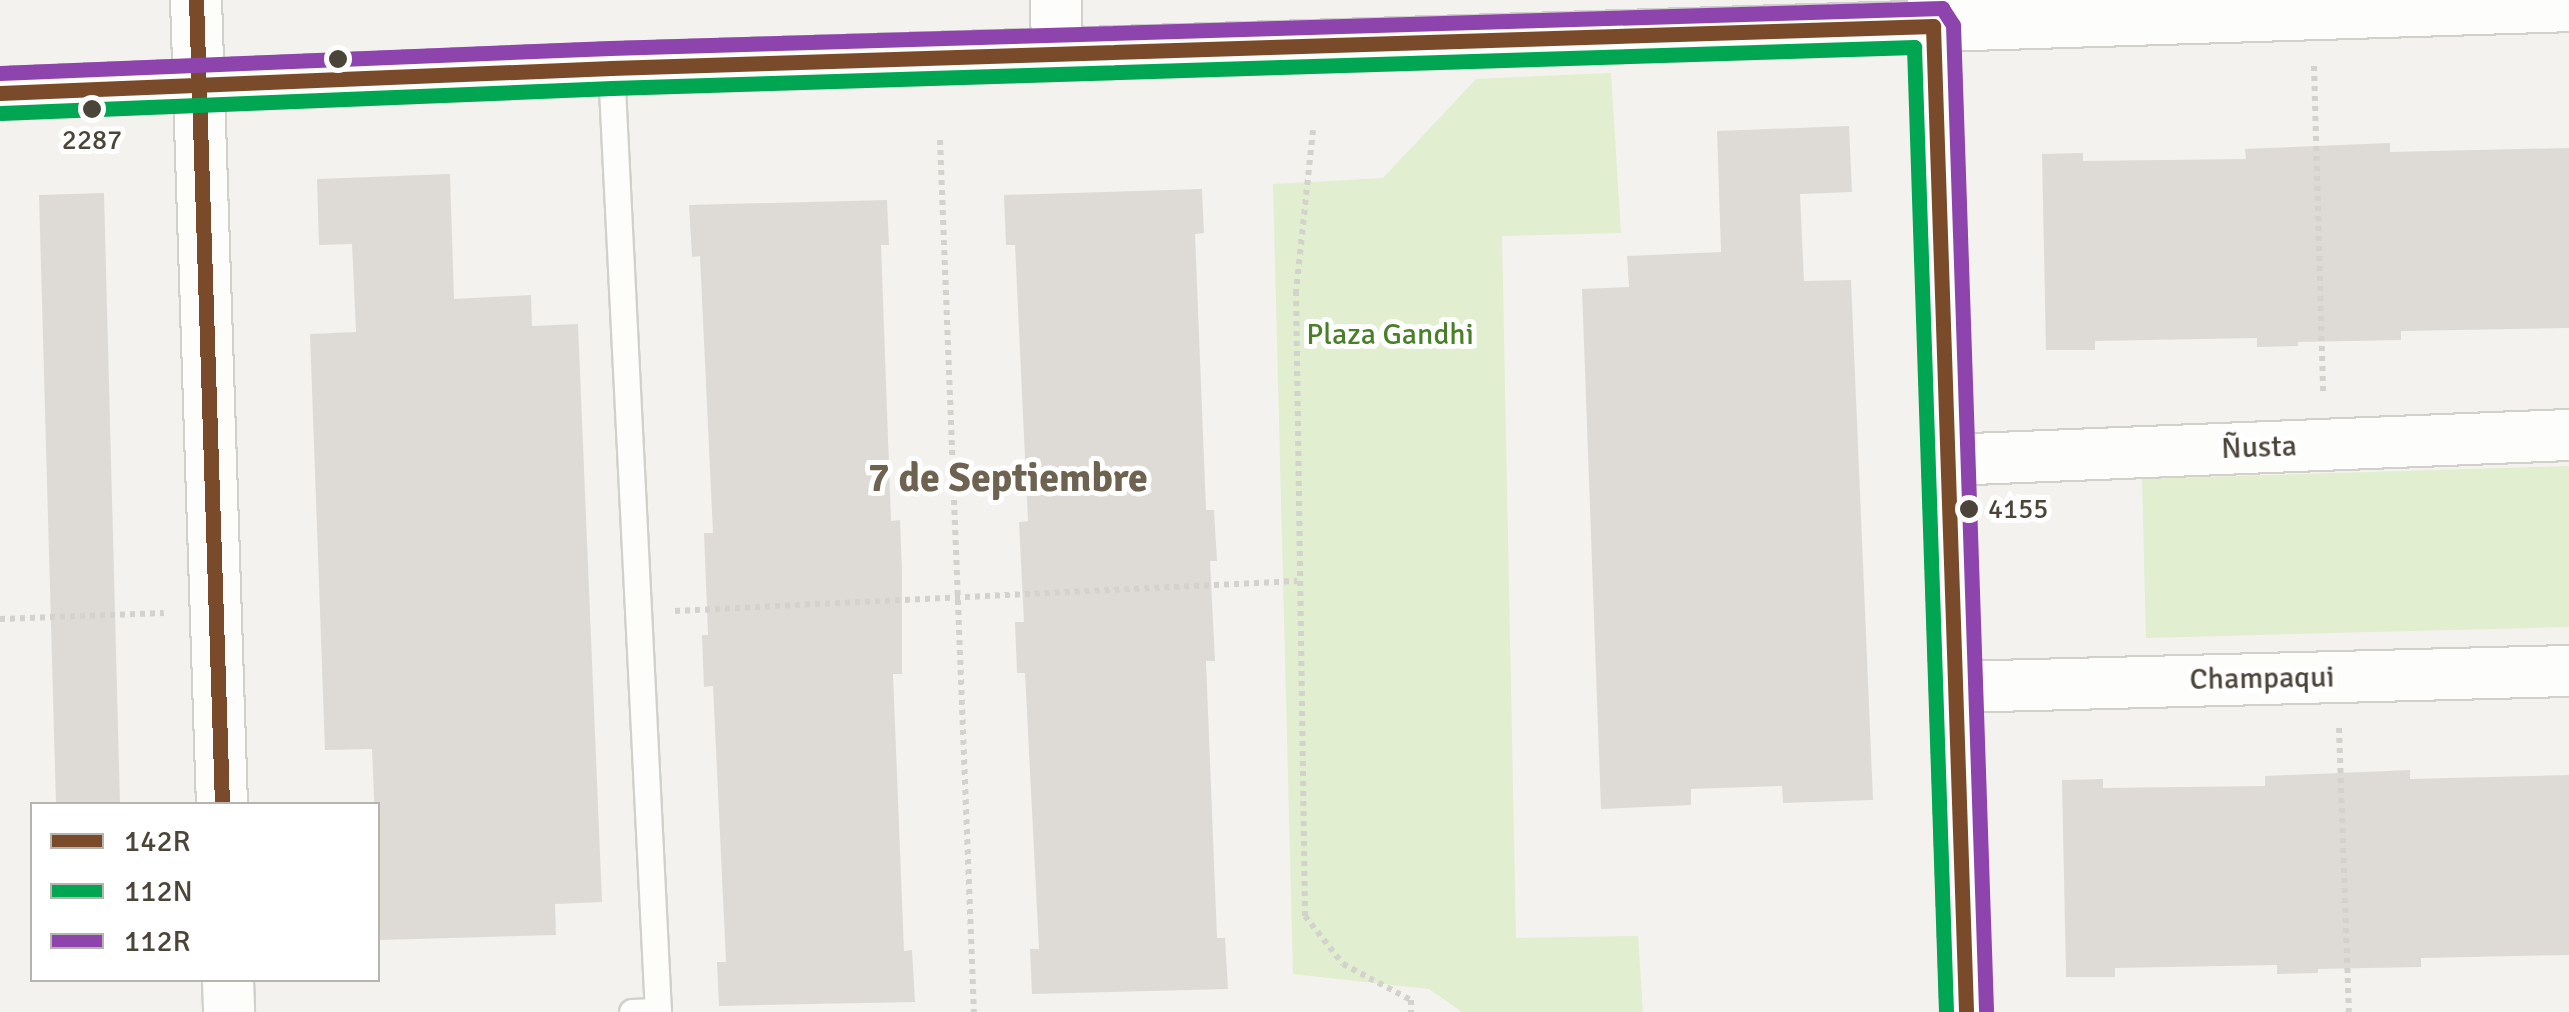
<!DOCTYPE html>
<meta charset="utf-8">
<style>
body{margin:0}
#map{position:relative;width:2569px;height:1012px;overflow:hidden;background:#f4f2ee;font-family:Signika,sans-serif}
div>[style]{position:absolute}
.green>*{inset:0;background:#e1eecf}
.building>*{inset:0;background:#dedbd6}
.path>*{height:6px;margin-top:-3px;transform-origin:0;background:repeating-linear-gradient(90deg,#d3d2cc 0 5px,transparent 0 10px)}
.roads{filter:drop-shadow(2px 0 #d2d0cb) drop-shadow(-2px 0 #d2d0cb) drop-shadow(0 2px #d2d0cb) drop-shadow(0 -2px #d2d0cb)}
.service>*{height:25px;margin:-12.5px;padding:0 12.5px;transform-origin:12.5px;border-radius:12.5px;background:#fdfdfc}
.minor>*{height:50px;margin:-25px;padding:0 25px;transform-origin:25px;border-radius:25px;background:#fdfdfc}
.bus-1>*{height:15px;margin:-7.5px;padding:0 7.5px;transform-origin:7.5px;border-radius:7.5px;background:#7a4b2a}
.bus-2>*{height:15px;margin:-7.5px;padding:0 7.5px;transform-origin:7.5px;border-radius:7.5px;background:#00a651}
.bus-3>*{height:15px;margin:-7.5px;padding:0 7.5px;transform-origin:7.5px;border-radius:7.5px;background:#8e44ad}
.dots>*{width:28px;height:28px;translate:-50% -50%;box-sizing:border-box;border:5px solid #fff;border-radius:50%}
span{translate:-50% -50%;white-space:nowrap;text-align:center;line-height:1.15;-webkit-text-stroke:10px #fff;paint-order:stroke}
.bus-label{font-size:28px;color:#4b4439}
.left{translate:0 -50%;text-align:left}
.park-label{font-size:30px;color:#4a7f2a}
.street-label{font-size:30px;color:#4b4439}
.district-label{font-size:40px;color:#6e6250;font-weight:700}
.legend{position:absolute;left:30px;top:802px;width:350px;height:180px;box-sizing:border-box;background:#fff;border:2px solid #b7b4b0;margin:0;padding:12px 18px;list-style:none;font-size:30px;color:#4b4439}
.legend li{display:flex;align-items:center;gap:20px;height:50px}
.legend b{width:50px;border:2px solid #b7b4b0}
</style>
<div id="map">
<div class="green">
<div style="clip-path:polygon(1611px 73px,1621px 233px,1502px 236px,1516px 938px,1638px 936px,1643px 1012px,1462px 1012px,1429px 989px,1293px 974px,1273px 184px,1383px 178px,1476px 79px)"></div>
<div style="clip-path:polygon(2569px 466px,2569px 627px,2146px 638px,2142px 479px)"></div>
</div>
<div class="building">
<div style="clip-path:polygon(1849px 126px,1852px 192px,1800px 194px,1804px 281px,1851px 280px,1873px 800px,1783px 803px,1782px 786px,1691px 789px,1691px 805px,1601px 809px,1582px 289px,1629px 287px,1627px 256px,1721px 252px,1717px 131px)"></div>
<div style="clip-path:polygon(2390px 143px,2390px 152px,2569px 148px,2569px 328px,2401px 331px,2401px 340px,2298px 342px,2298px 346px,2257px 347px,2257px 338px,2095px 341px,2095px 350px,2046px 350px,2042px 154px,2083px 153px,2083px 161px,2246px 159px,2245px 149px)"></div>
<div style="clip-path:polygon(450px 174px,454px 299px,531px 295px,532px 326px,578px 324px,602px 902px,555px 904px,556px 935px,380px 940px,372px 749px,325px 750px,310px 334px,356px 332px,352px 244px,319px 245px,317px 179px)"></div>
<div style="clip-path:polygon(1202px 189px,1204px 233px,1195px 234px,1206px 510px,1214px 510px,1217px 561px,1210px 561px,1215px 661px,1206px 661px,1217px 938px,1225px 938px,1228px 989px,1032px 994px,1030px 949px,1039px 949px,1025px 673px,1017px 673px,1015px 622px,1024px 622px,1019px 522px,1028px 521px,1015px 245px,1006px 245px,1004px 195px)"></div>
<div style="clip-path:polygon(104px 193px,120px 804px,56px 804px,39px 195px)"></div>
<div style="clip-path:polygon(887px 200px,889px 245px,881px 245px,891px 521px,900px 520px,902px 572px,902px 674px,893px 674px,904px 951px,912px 950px,915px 1002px,719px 1006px,717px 962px,726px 962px,713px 686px,704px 687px,702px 635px,708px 635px,704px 533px,713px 533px,700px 256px,692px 257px,689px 205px)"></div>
<div style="clip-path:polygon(2410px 770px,2410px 779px,2569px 775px,2569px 955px,2421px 958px,2421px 967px,2318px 969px,2318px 973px,2277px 974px,2277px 965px,2115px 968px,2115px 977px,2066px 977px,2062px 780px,2103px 779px,2103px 788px,2265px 786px,2265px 776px)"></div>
</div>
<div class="path">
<div style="left:2314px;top:66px;width:328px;rotate:88.4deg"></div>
<div style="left:1313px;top:130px;width:162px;rotate:96deg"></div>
<div style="left:1296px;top:291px;width:625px;rotate:89.17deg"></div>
<div style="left:1305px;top:916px;width:61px;rotate:51.6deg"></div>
<div style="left:1343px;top:964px;width:77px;rotate:27.9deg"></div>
<div style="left:1411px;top:1000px;width:12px;rotate:90deg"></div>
<div style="left:940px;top:140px;width:873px;rotate:87.77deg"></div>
<div style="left:675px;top:611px;width:623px;rotate:-2.76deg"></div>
<div style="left:0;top:619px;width:164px;rotate:-2.1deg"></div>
<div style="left:2339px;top:728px;width:284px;rotate:88deg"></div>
</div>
<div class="roads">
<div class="service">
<div style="left:611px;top:68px;width:945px;rotate:87.15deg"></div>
<div style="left:632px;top:1012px;width:26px;rotate:-2deg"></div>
</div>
<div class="minor">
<div style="left:196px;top:0;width:804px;rotate:88.15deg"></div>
<div style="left:1056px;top:0;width:54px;rotate:88.9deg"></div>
<div style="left:1933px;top:0;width:1013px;rotate:88.13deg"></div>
<div style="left:0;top:93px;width:612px;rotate:-2.34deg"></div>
<div style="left:611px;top:68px;width:1959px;rotate:-1.81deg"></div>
<div style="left:1948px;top:460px;width:622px;rotate:-2.31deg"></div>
<div style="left:1956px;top:687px;width:613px;rotate:-1.5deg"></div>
<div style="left:228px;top:980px;width:32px;rotate:88deg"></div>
</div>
</div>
<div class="bus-1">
<div style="left:196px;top:0;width:804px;rotate:88.15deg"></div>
<div style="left:0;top:93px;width:612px;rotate:-2.34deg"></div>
<div style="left:611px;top:68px;width:1323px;rotate:-1.82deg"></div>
<div style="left:1933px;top:26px;width:987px;rotate:88.08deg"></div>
</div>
<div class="bus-2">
<div style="left:1px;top:113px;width:612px;rotate:-2.34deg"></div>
<div style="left:612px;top:88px;width:1303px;rotate:-1.8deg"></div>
<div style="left:1914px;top:47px;width:966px;rotate:88.1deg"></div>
</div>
<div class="bus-3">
<div style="left:0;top:73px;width:611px;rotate:-2.35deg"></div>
<div style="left:610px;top:48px;width:1333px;rotate:-1.72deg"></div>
<div style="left:1942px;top:8px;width:20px;rotate:57deg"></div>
<div style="left:1953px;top:25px;width:987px;rotate:88.08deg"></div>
</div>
<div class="dots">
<div style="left:338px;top:59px;background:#4b4439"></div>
<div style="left:92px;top:109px;background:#4b4439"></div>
<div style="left:1969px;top:509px;background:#4b4439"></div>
</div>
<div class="bus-label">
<span style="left:92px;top:140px">2287</span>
<span class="left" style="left:1988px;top:509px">4155</span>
</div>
<div class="park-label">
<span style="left:1390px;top:335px">Plaza Gandhi</span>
</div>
<div class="street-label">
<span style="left:2259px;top:448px;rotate:-2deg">Ñusta</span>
<span style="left:2262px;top:679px;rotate:-1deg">Champaqui</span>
</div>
<div class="district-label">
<span style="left:1008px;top:478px">7 de Septiembre</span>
</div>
<ul class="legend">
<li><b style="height:12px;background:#7a4b2a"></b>142R</li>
<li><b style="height:12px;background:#00a651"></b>112N</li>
<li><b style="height:12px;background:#8e44ad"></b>112R</li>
</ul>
</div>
